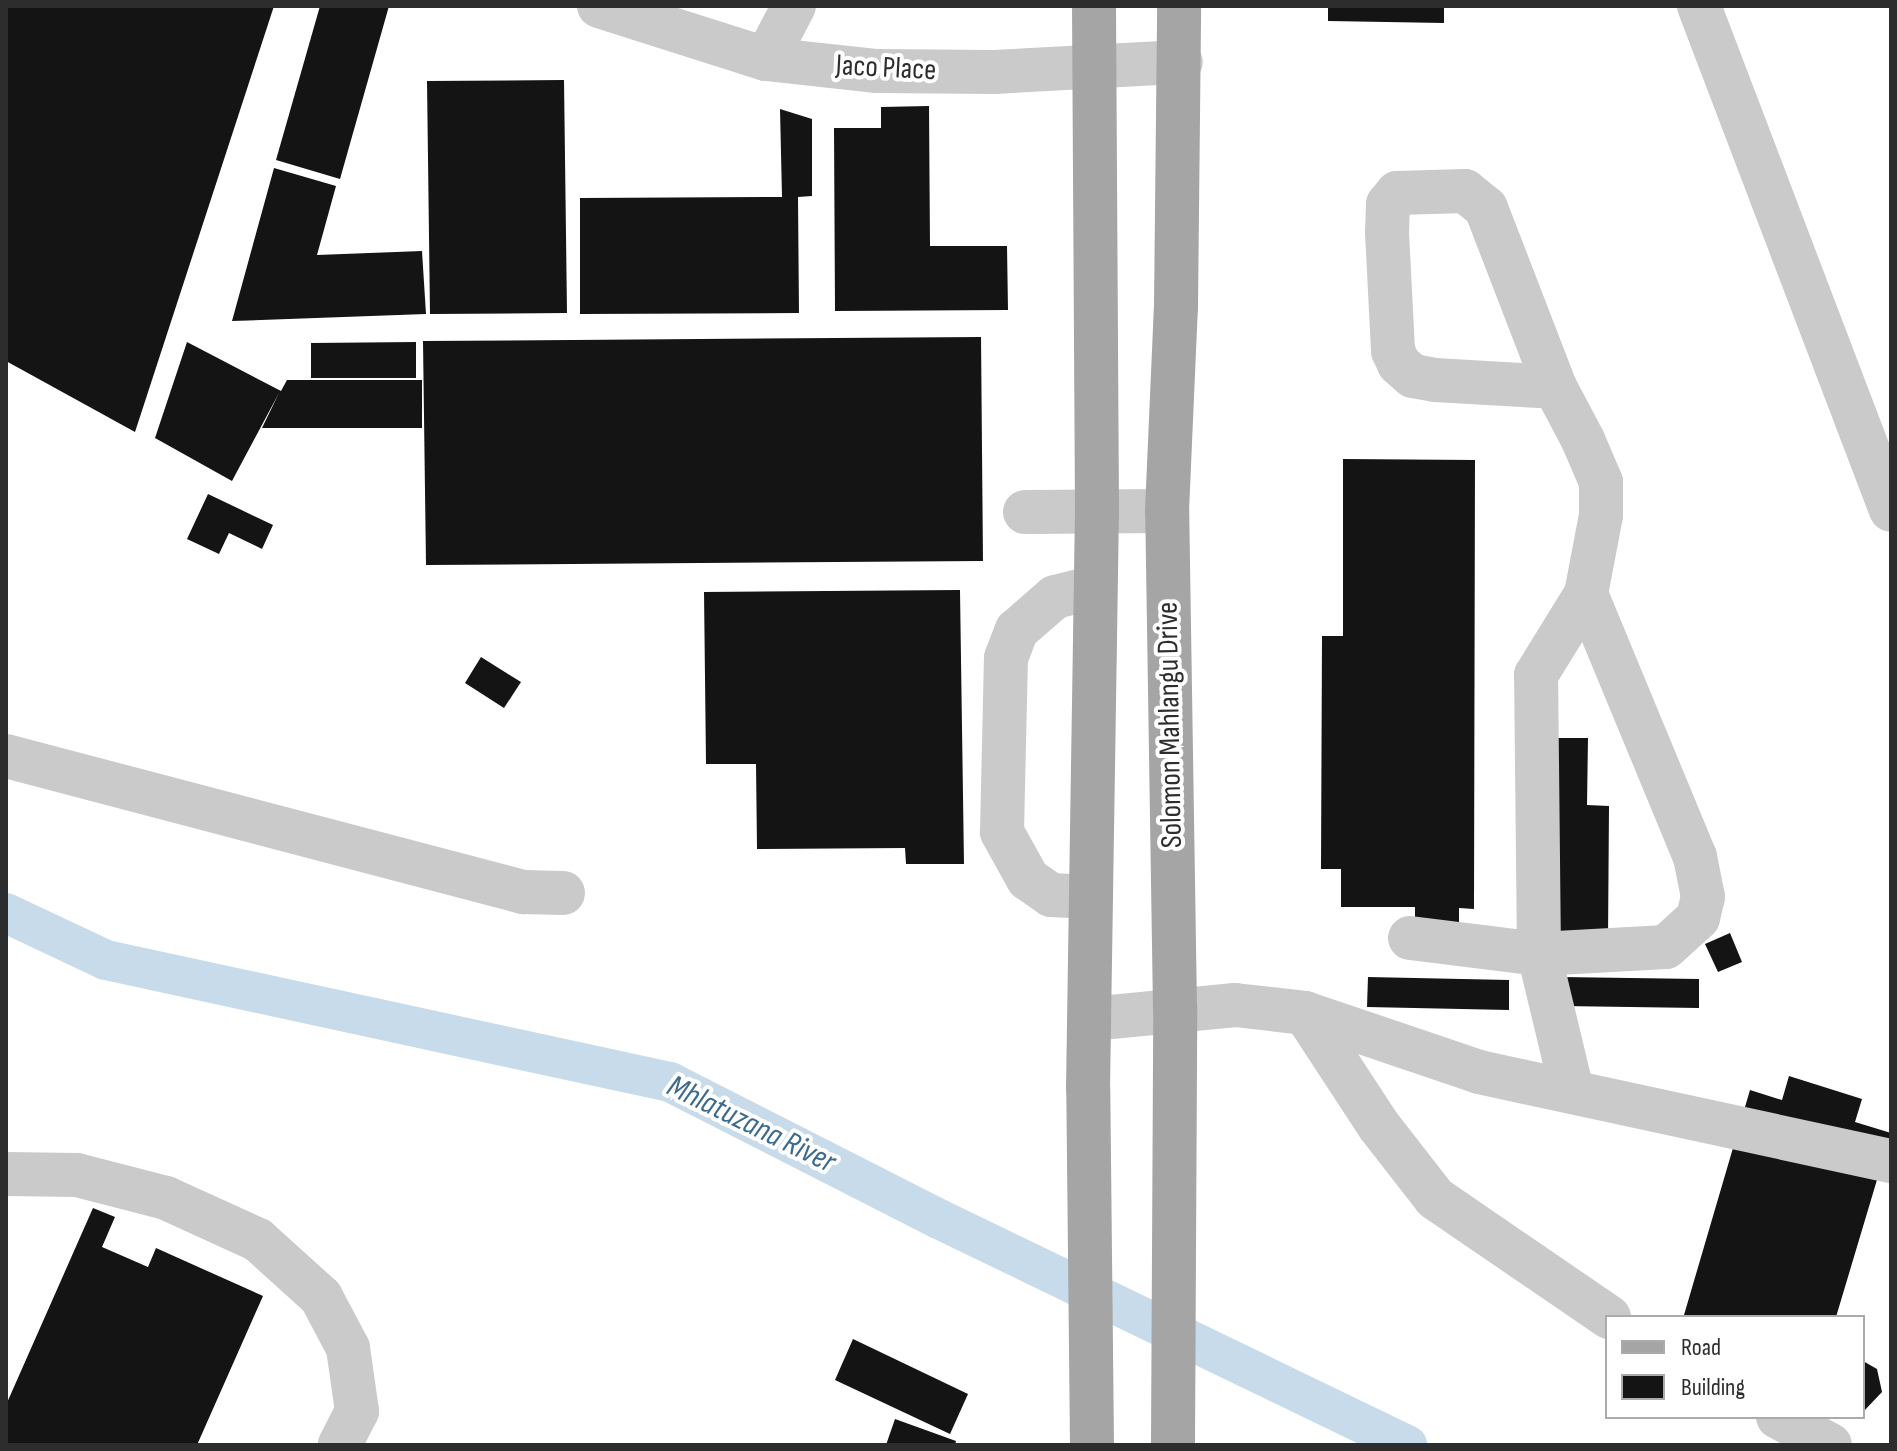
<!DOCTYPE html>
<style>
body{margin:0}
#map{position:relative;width:1897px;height:1451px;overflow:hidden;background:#fff;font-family:"Sofia Sans Condensed",sans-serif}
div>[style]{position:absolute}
.canal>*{height:40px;margin:-20px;padding:0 20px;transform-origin:20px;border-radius:20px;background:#c7dbea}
.building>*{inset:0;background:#141414}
.minor>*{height:44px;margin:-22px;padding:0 22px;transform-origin:22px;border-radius:22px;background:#cacaca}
.major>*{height:44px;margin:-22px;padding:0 22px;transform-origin:22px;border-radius:22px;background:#a5a5a5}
span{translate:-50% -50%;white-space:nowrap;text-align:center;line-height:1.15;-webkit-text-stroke:8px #fff;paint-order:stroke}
.street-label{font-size:30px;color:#2d2d2d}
.water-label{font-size:32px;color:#3d6b8e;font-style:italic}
.frame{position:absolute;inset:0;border:8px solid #2d2d2d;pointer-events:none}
.legend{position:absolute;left:1605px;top:1315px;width:260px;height:104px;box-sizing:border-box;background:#fff;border:2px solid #ababab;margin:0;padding:10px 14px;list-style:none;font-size:24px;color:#2d2d2d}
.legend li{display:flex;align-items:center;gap:16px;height:40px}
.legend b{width:40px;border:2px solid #ababab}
</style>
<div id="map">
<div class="canal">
<div style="left:6px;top:913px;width:110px;rotate:25.2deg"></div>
<div style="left:106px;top:960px;width:577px;rotate:12.21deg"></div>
<div style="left:670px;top:1082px;width:302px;rotate:27deg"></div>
<div style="left:939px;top:1219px;width:520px;rotate:25.78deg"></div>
</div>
<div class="building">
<div style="clip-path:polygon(6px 6px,274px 6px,135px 432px,6px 361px)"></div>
<div style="clip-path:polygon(320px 6px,389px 6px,340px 179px,276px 160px)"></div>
<div style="clip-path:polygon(1328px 6px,1444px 6px,1444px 23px,1328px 21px)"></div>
<div style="clip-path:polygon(564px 80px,567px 313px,430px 314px,427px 81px)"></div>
<div style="clip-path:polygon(929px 106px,930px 246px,1007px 246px,1008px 310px,835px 311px,834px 128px,881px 128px,881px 107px)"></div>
<div style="clip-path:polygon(780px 109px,812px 119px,812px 196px,798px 197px,799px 313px,580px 314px,580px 198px,782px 197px)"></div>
<div style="clip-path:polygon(274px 168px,336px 186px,317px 255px,422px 251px,426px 314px,232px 321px)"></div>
<div style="clip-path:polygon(981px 337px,983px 561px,426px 565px,423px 341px)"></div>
<div style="clip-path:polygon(187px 342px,281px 391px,287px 380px,422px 380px,422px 428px,262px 428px,279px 393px,232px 481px,155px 438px)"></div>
<div style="clip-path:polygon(416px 342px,416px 378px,311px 378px,311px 343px)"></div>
<div style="clip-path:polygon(1343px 459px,1475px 460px,1474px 909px,1459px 908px,1459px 926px,1415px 925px,1415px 907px,1341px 907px,1341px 869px,1321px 869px,1322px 636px,1343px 636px)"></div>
<div style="clip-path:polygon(208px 494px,273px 525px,262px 549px,229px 533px,219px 554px,187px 539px)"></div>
<div style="clip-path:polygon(960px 590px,964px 864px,906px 864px,905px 848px,757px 849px,756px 764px,706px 764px,704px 592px)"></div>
<div style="clip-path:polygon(481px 657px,521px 682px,504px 708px,465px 683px)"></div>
<div style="clip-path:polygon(1556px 738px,1588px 738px,1587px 805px,1609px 806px,1608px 938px,1554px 937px)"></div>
<div style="clip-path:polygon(1730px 933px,1742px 962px,1718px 972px,1705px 944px)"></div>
<div style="clip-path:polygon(1368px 977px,1509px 980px,1509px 1010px,1367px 1007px)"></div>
<div style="clip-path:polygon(1561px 977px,1699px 979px,1699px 1008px,1561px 1006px)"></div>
<div style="clip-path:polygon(1789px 1076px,1862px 1099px,1855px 1122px,1891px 1133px,1836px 1317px,1684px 1315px,1750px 1090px,1782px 1100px)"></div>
<div style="clip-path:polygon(93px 1208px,115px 1217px,102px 1247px,148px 1267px,156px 1248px,263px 1296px,197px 1445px,6px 1445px,6px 1405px)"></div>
<div style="clip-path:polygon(853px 1339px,968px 1394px,950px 1434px,835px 1380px)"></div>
<div style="clip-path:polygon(1863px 1361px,1877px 1369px,1882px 1392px,1863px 1412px)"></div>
<div style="clip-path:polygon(895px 1419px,956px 1441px,955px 1445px,886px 1445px)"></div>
</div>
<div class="minor">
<div style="left:599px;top:6px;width:175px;rotate:17.6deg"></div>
<div style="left:766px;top:59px;width:112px;rotate:6.2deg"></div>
<div style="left:877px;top:71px;width:117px;rotate:0.5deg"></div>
<div style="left:994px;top:72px;width:187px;rotate:-3.1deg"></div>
<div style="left:1699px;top:6px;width:539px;rotate:69.15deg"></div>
<div style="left:766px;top:59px;width:60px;rotate:-62.2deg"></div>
<div style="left:1025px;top:512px;width:142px;rotate:-0.4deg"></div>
<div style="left:6px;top:756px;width:535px;rotate:14.74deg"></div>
<div style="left:523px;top:892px;width:40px;rotate:1.4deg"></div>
<div style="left:1091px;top:897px;width:40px;rotate:-177.1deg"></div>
<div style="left:1051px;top:895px;width:28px;rotate:-145deg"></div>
<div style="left:1028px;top:879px;width:54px;rotate:-119deg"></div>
<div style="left:1002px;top:832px;width:174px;rotate:-88.7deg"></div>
<div style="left:1006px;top:658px;width:30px;rotate:-69deg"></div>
<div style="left:1017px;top:630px;width:50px;rotate:-41deg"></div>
<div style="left:1055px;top:597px;width:41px;rotate:-14deg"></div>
<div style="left:1410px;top:938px;width:130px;rotate:7.1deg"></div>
<div style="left:1539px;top:954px;width:127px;rotate:-3.2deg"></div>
<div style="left:1666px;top:947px;width:43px;rotate:-42.2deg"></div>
<div style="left:1698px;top:918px;width:22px;rotate:-77deg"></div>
<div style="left:1703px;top:897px;width:41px;rotate:-101.3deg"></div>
<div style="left:1695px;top:857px;width:285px;rotate:-112.5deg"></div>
<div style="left:1586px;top:594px;width:80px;rotate:-79.2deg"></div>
<div style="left:1601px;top:515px;width:33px;rotate:-90deg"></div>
<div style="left:1601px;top:482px;width:46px;rotate:-113.2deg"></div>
<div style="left:1583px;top:440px;width:60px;rotate:-117.8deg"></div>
<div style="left:1555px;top:387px;width:192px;rotate:-111.1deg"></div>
<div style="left:1486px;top:208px;width:27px;rotate:-141deg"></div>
<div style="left:1465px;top:191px;width:68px;rotate:178.3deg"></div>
<div style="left:1397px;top:193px;width:14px;rotate:129deg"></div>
<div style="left:1388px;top:204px;width:28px;rotate:92deg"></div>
<div style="left:1387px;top:232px;width:119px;rotate:87.1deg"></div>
<div style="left:1393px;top:351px;width:14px;rotate:65deg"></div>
<div style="left:1399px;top:364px;width:18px;rotate:41deg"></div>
<div style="left:1413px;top:376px;width:22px;rotate:10deg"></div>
<div style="left:1435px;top:380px;width:120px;rotate:3.3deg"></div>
<div style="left:1305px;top:1013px;width:135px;rotate:56.8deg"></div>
<div style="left:1379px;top:1126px;width:91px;rotate:52.1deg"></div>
<div style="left:1435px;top:1198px;width:211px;rotate:34.4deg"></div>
<div style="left:1090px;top:1019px;width:146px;rotate:-5.5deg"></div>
<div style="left:1235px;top:1005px;width:70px;rotate:6.5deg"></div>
<div style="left:1305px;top:1013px;width:184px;rotate:18.7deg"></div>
<div style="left:1479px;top:1072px;width:422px;rotate:12.2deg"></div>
<div style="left:1572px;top:1091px;width:141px;rotate:-103.5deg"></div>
<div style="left:1539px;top:954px;width:279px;rotate:-90.6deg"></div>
<div style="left:1536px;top:675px;width:95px;rotate:-58.3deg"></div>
<div style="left:6px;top:1174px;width:71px;rotate:0.8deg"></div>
<div style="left:77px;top:1175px;width:92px;rotate:14.5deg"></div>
<div style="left:166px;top:1198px;width:101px;rotate:24.5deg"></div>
<div style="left:258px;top:1240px;width:85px;rotate:42.1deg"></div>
<div style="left:321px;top:1297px;width:58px;rotate:62.1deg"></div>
<div style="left:348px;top:1348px;width:64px;rotate:81.9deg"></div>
<div style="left:357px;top:1411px;width:38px;rotate:117deg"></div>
<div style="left:1778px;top:1417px;width:59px;rotate:28.3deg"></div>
</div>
<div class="major">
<div style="left:1092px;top:1445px;width:356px;rotate:-90.6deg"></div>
<div style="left:1088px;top:1089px;width:578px;rotate:-89.11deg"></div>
<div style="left:1097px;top:511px;width:505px;rotate:-90.34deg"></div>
<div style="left:1173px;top:1445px;width:437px;rotate:-89.7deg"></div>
<div style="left:1175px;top:1008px;width:497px;rotate:-90.9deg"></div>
<div style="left:1167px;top:511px;width:204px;rotate:-87.5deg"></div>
<div style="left:1176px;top:307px;width:301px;rotate:-89.4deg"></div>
</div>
<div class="street-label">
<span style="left:886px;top:68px;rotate:3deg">Jaco Place</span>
<span style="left:1170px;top:725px;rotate:-91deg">Solomon Mahlangu Drive</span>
</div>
<div class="water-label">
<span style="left:751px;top:1125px;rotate:26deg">Mhlatuzana River</span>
</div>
<div class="frame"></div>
<ul class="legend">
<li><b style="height:10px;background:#a5a5a5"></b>Road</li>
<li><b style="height:22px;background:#141414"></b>Building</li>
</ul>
</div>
